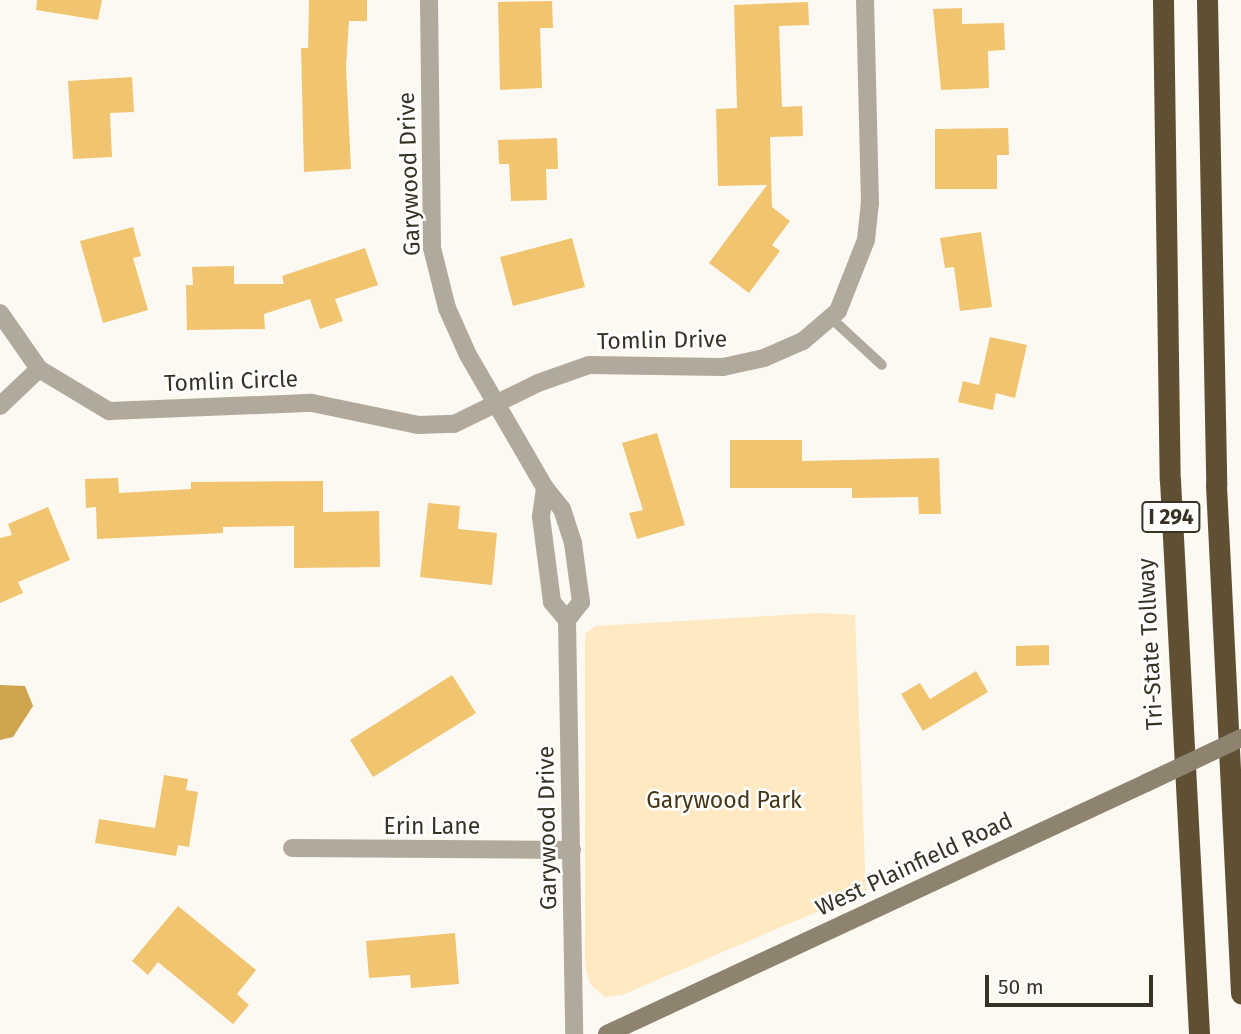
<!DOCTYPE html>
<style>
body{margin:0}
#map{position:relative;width:1241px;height:1034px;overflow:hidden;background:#fcf9f2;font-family:"Fira Sans",sans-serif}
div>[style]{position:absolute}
.green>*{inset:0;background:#fee9c3}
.water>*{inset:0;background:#cea44e}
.building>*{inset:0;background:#f1c570}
.service>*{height:10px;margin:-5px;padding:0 5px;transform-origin:5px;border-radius:5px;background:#b1a99c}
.minor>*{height:18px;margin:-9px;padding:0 9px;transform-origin:9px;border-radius:9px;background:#b1a99c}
.secondary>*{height:18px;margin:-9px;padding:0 9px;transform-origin:9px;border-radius:9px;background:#8d836f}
.motorway>*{height:21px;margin:-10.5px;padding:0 10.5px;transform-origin:10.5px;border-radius:10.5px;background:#5f5034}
.secondary-bridge>*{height:18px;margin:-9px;padding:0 9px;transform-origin:9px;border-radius:9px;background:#8d836f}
span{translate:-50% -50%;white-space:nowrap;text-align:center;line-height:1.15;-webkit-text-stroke:5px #fff;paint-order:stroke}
.shield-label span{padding:2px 5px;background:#fff;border:2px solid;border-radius:5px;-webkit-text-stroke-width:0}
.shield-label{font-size:21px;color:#383225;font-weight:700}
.street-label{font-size:23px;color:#383225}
.park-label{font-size:23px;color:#473611}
.scale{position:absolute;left:985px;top:975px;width:168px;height:32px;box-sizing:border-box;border:4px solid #383225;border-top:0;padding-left:9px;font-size:21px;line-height:24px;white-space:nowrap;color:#383225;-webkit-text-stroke:5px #fff;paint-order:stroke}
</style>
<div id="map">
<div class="green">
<div style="clip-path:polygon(820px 613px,855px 615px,866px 891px,622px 995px,605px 997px,590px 984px,585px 965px,585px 634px,595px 626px)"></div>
</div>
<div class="water">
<div style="clip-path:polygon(0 685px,25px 686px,33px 706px,13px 737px,0 740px)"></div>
</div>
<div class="building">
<div style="clip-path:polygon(37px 0,102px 0,98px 20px,36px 10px)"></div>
<div style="clip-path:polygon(309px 0,367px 0,367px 21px,349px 21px,346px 66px,351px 169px,304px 172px,301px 48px,308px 48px)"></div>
<div style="clip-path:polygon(552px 1px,553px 28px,540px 28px,542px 88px,500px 90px,498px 2px)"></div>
<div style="clip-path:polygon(808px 2px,809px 25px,779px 26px,782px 107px,802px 106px,803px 136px,770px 137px,772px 207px,790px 221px,772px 245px,780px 251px,749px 293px,709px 263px,767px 185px,718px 186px,716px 109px,737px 108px,734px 5px)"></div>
<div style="clip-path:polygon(962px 8px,962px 24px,1004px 23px,1005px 50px,988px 51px,989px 88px,941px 90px,933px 9px)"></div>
<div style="clip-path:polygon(132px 77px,134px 112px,110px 113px,112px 157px,73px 159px,68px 81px)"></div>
<div style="clip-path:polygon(1008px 128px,1009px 155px,997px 155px,997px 189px,935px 189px,935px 129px)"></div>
<div style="clip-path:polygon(557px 138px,558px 169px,546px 169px,547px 200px,511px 201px,509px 164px,499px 164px,498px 140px)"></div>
<div style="clip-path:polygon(133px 227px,141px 256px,133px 258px,148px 310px,103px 323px,80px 241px)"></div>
<div style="clip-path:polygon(981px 232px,992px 307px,960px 311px,954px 267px,945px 268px,940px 238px)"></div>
<div style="clip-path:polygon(572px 238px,585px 287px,513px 306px,500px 257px)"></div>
<div style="clip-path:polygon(365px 248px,378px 285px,335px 299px,343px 321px,320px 329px,310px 299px,264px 314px,265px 329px,187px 330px,186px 285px,193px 285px,192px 267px,234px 266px,234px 284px,284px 284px,282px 276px)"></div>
<div style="clip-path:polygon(990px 337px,1027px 345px,1015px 398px,996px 393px,993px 410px,958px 402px,963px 381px,979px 385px)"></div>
<div style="clip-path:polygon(657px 433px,685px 525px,637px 539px,629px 513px,643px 510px,622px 443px)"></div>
<div style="clip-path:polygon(730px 440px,802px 440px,802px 461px,939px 458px,941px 514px,919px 514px,918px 497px,852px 498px,852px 488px,730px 488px)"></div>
<div style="clip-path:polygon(118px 478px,119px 493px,191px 489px,191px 482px,323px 481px,323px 512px,379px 511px,380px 567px,294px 568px,294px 526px,223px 527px,223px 533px,97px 539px,96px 507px,86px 508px,85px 479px)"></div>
<div style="clip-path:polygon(428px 503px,460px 506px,458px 529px,497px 533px,492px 585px,420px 577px)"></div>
<div style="clip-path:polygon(48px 507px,70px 560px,18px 582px,23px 593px,0 603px,0 538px,12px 535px,8px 524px)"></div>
<div style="clip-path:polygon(1049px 645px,1049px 665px,1016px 666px,1016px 646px)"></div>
<div style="clip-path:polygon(976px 671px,988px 692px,923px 731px,901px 694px,920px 683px,930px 699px)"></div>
<div style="clip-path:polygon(452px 675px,476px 713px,373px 777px,350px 740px)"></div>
<div style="clip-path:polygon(164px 775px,188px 779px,186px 790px,198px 792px,189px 847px,178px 845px,176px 856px,95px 843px,99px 819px,155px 828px)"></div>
<div style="clip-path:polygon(178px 906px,256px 970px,237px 994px,249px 1005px,233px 1024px,158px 962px,148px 975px,132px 961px)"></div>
<div style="clip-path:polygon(455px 933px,459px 984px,411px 988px,410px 975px,369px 978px,366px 941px)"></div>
</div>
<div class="service">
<div style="left:831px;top:318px;width:69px;rotate:42.7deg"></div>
</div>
<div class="minor">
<div style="left:429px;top:0;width:248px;rotate:89.3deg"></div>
<div style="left:432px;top:248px;width:62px;rotate:76deg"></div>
<div style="left:447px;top:308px;width:51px;rotate:65.9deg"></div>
<div style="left:468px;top:355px;width:154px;rotate:59.9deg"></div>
<div style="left:545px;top:488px;width:27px;rotate:51deg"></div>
<div style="left:562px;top:509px;width:36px;rotate:72deg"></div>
<div style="left:573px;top:543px;width:60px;rotate:82.3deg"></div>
<div style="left:581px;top:602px;width:23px;rotate:128deg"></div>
<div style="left:0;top:313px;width:68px;rotate:55.1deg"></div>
<div style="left:39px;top:369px;width:82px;rotate:31deg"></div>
<div style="left:109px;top:411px;width:203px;rotate:-2.3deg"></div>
<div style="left:312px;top:403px;width:108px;rotate:11.7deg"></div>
<div style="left:418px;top:425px;width:36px;rotate:-2deg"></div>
<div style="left:454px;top:424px;width:93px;rotate:-26deg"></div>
<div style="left:538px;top:383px;width:54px;rotate:-19.4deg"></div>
<div style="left:589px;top:365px;width:134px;rotate:0.9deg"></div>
<div style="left:723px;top:367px;width:42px;rotate:-12.4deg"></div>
<div style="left:764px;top:358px;width:43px;rotate:-23.6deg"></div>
<div style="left:803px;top:341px;width:46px;rotate:-40.6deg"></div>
<div style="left:838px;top:311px;width:76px;rotate:-68.5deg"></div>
<div style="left:866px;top:240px;width:37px;rotate:-84deg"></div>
<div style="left:870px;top:203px;width:203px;rotate:-91.4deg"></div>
<div style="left:0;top:406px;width:54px;rotate:-43.5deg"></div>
<div style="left:545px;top:488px;width:29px;rotate:98deg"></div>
<div style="left:541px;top:517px;width:86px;rotate:82.6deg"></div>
<div style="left:552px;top:602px;width:23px;rotate:50deg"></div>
<div style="left:567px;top:620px;width:414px;rotate:89deg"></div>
<div style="left:292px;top:848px;width:280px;rotate:0.4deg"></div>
</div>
<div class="secondary">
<div style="left:607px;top:1034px;width:595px;rotate:-24.97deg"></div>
</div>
<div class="motorway">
<div style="left:1163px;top:0;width:480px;rotate:89.2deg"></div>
<div style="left:1170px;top:480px;width:555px;rotate:87deg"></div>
<div style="left:1207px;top:0;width:485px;rotate:88.9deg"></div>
<div style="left:1216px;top:485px;width:509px;rotate:87.18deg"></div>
</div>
<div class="secondary-bridge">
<div style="left:1146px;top:783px;width:105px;rotate:-25.3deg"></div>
</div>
<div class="shield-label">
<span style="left:1171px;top:517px">I 294</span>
</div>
<div class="street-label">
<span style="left:409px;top:174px;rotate:-92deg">Garywood Drive</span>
<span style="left:662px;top:340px;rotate:-1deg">Tomlin Drive</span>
<span style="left:231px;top:381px;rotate:-2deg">Tomlin Circle</span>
<span style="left:1150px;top:644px;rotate:-93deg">Tri-State Tollway</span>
<span style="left:432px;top:826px">Erin Lane</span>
<span style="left:547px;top:828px;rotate:-91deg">Garywood Drive</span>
<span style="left:914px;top:864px;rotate:-25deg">West Plainfield Road</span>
</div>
<div class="park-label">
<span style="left:724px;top:800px">Garywood Park</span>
</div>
<div class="scale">50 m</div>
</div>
